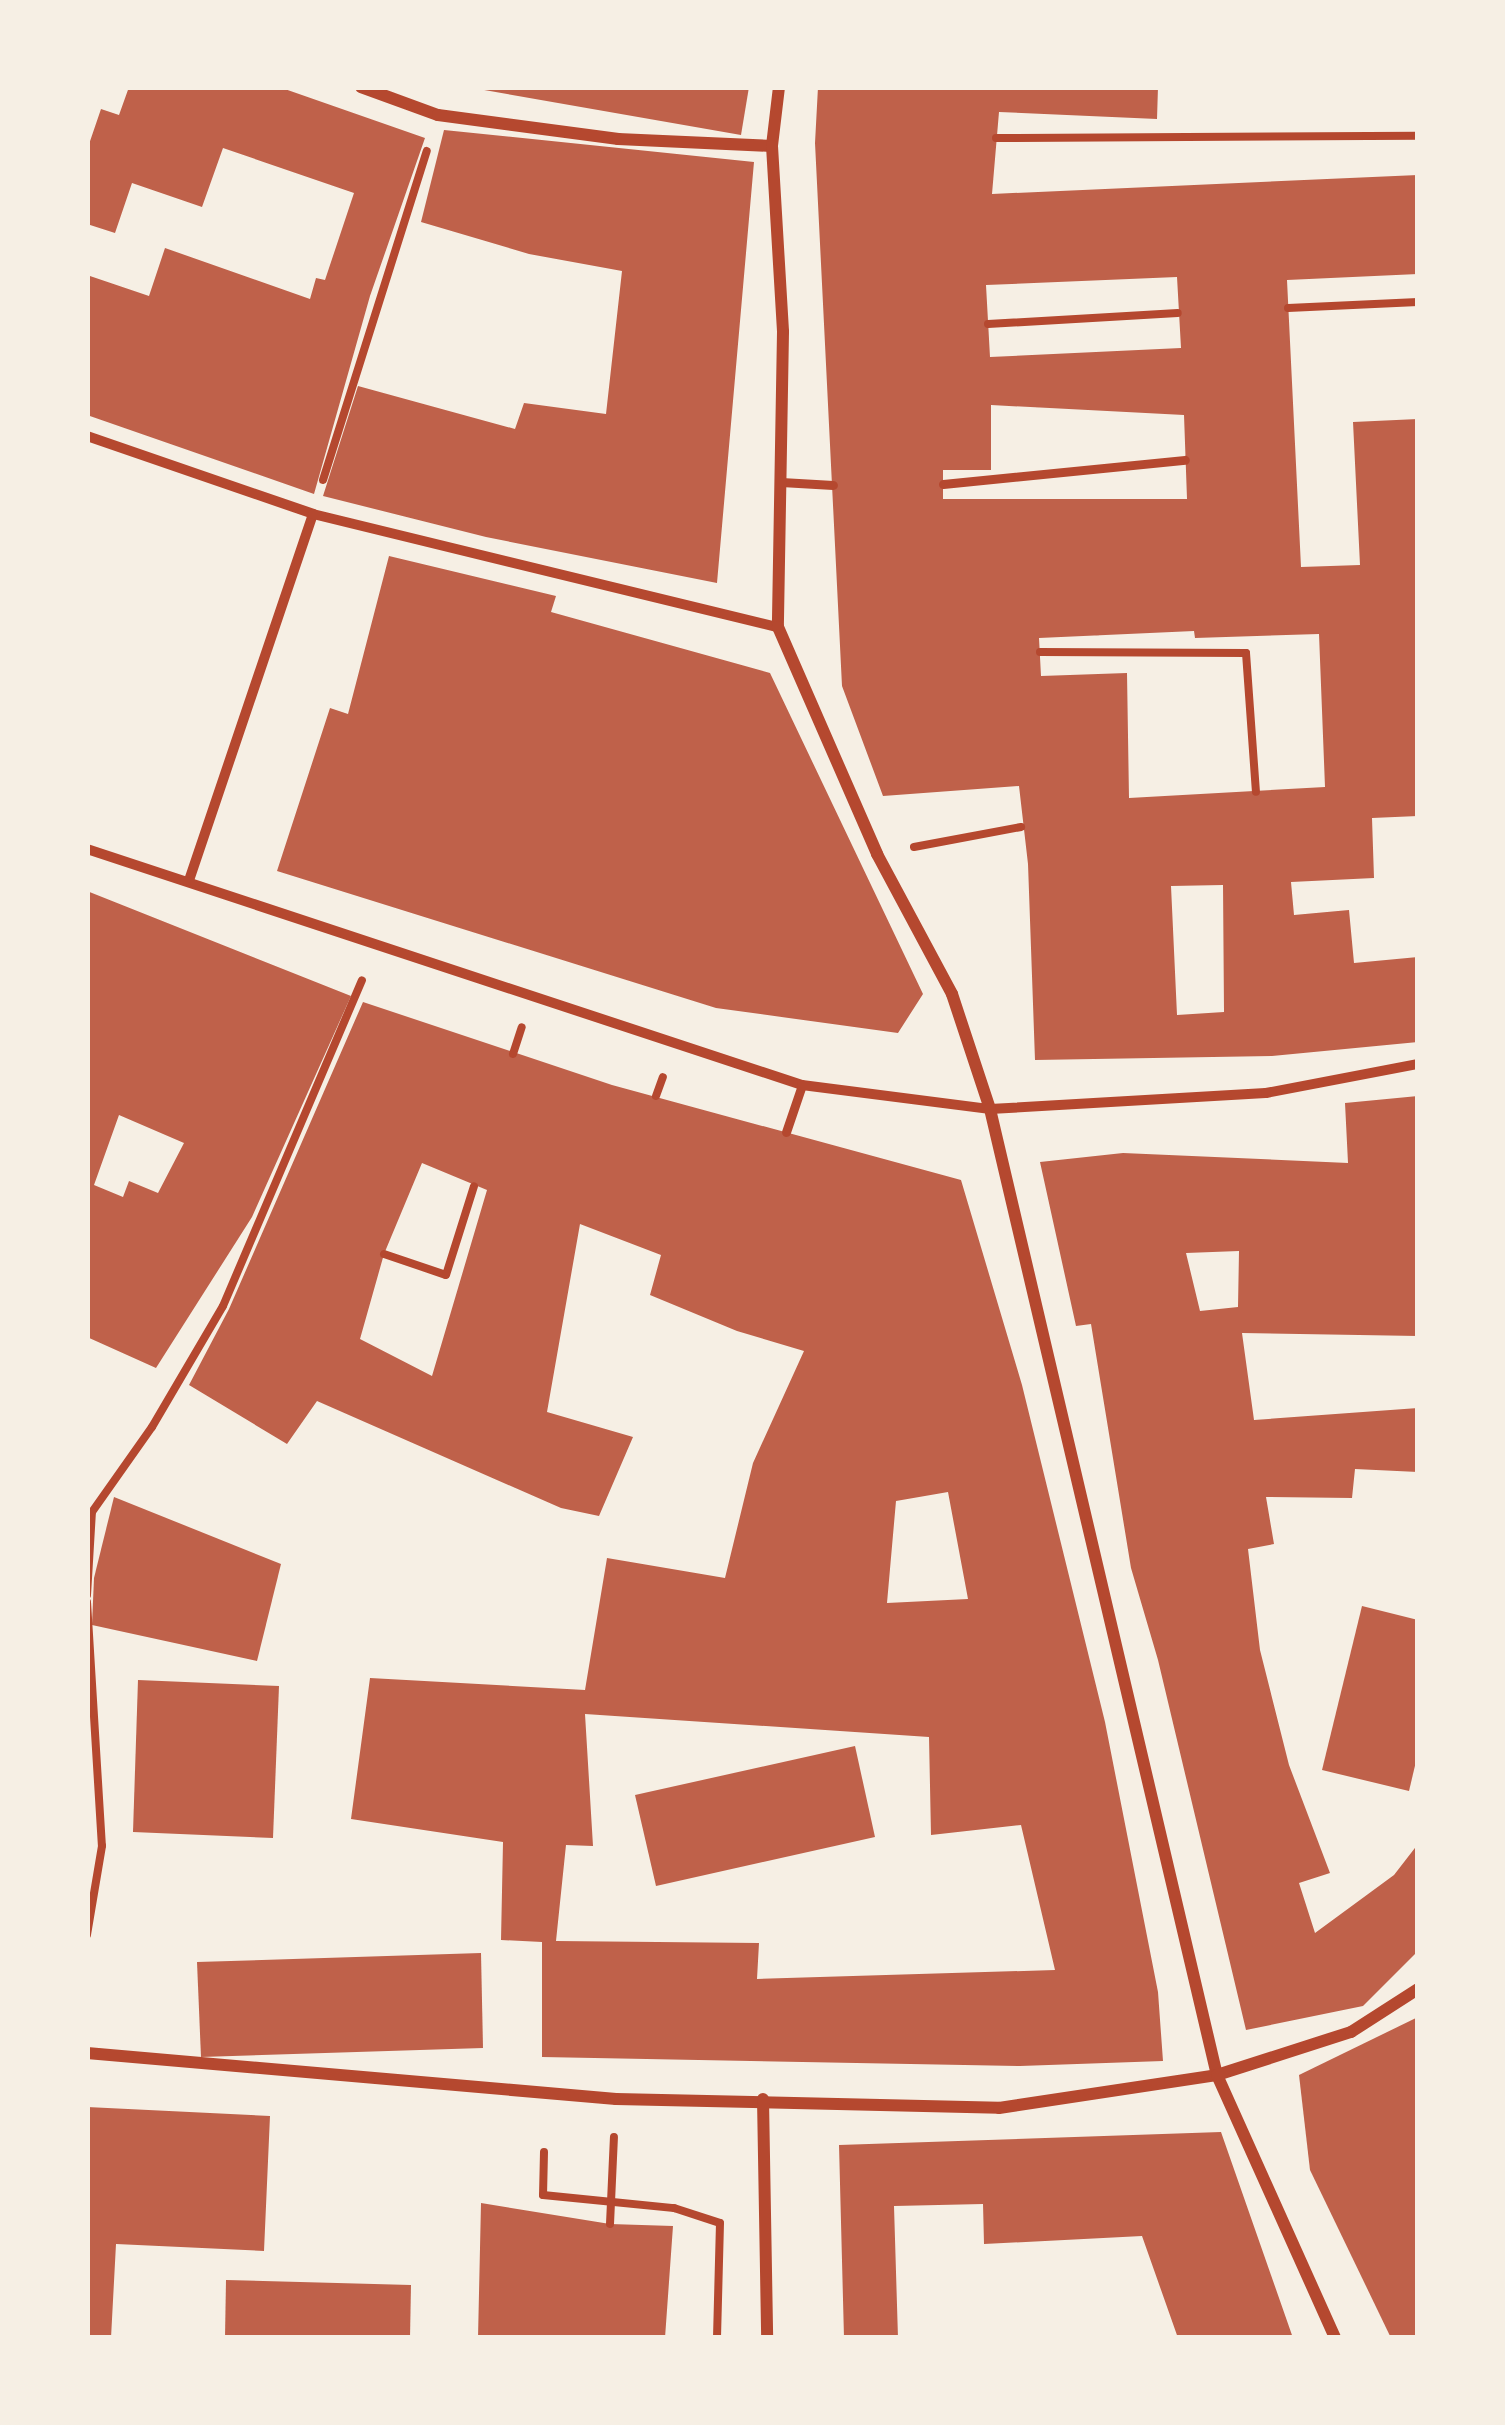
<!DOCTYPE html>
<style>
body{margin:0}
#map{position:relative;width:1505px;height:2425px;overflow:hidden;background:#f6efe4;font-family:Poppins,sans-serif}
div>[style]{position:absolute}
.building>*{inset:0;background:#bf614a}
.path>*{height:8px;margin:-4px;padding:0 4px;transform-origin:4px;border-radius:4px;background:#b5482f}
.service>*{height:9px;margin:-4.5px;padding:0 4.5px;transform-origin:4.5px;border-radius:4.5px;background:#b5482f}
.pedestrian>*{height:10px;margin:-5px;padding:0 5px;transform-origin:5px;border-radius:5px;background:#b5482f}
.minor>*{height:12px;margin:-6px;padding:0 6px;transform-origin:6px;border-radius:6px;background:#b5482f}
span{translate:-50% -50%;white-space:nowrap;text-align:center;line-height:1.15;-webkit-text-stroke:9px #f6efe4;paint-order:stroke}
.frame{position:absolute;inset:0;border:90px solid #f6efe4;pointer-events:none}
</style>
<div id="map">
<div class="building">
<div style="clip-path:polygon(129px 87px,279px 87px,425px 138px,370px 296px,314px 494px,87px 415px,87px 275px,149px 296px,165px 248px,310px 299px,316px 278px,325px 280px,354px 193px,223px 148px,202px 207px,132px 183px,115px 233px,87px 224px,87px 150px,101px 109px,119px 115px)"></div>
<div style="clip-path:polygon(467px 87px,749px 87px,741px 135px)"></div>
<div style="clip-path:polygon(evenodd,818px 87px,1158px 87px,1157px 119px,999px 112px,992px 194px,1418px 175px,1418px 274px,1287px 280px,1301px 567px,1360px 565px,1353px 422px,1418px 419px,1418px 816px,1372px 818px,1374px 878px,1291px 882px,1294px 915px,1349px 910px,1354px 963px,1418px 957px,1418px 1042px,1272px 1056px,1035px 1060px,1028px 864px,1019px 786px,883px 796px,842px 686px,815px 143px,818px 87px,1177px 277px,1181px 348px,990px 357px,986px 285px,1177px 277px,818px 87px,991px 405px,1184px 415px,1187px 499px,943px 499px,943px 470px,991px 470px,991px 405px,818px 87px,1194px 631px,1195px 638px,1319px 634px,1325px 787px,1129px 798px,1127px 673px,1041px 676px,1039px 638px,1194px 631px,818px 87px,1223px 885px,1224px 1012px,1177px 1015px,1171px 886px,1223px 885px)"></div>
<div style="clip-path:polygon(444px 130px,754px 162px,717px 583px,486px 537px,323px 496px,358px 386px,515px 429px,524px 403px,606px 414px,622px 271px,529px 254px,421px 222px)"></div>
<div style="clip-path:polygon(389px 556px,556px 596px,551px 612px,770px 673px,923px 994px,898px 1033px,716px 1008px,277px 871px,330px 708px,348px 714px)"></div>
<div style="clip-path:polygon(evenodd,87px 891px,351px 996px,252px 1217px,156px 1368px,87px 1337px,87px 891px,119px 1115px,184px 1143px,158px 1193px,129px 1181px,123px 1197px,94px 1185px,119px 1115px)"></div>
<div style="clip-path:polygon(evenodd,363px 1002px,612px 1085px,961px 1180px,1022px 1385px,1105px 1722px,1158px 1992px,1163px 2061px,1020px 2066px,542px 2057px,542px 1942px,501px 1940px,503px 1842px,351px 1819px,370px 1678px,585px 1690px,607px 1558px,725px 1578px,753px 1463px,804px 1351px,737px 1331px,650px 1295px,661px 1255px,580px 1224px,547px 1412px,633px 1437px,599px 1516px,561px 1508px,317px 1401px,287px 1444px,189px 1385px,229px 1309px,363px 1002px,422px 1163px,487px 1190px,432px 1376px,360px 1339px,384px 1254px,422px 1163px,363px 1002px,948px 1492px,968px 1599px,887px 1603px,896px 1501px,948px 1492px,363px 1002px,585px 1714px,929px 1737px,931px 1835px,1021px 1825px,1055px 1970px,757px 1979px,759px 1943px,556px 1941px,566px 1845px,593px 1846px,585px 1714px)"></div>
<div style="clip-path:polygon(evenodd,1418px 1096px,1418px 1336px,1242px 1333px,1254px 1420px,1418px 1408px,1418px 1472px,1355px 1469px,1352px 1498px,1266px 1497px,1274px 1544px,1248px 1549px,1260px 1650px,1289px 1765px,1330px 1873px,1299px 1883px,1315px 1933px,1394px 1875px,1418px 1844px,1418px 1951px,1363px 2006px,1246px 2030px,1158px 1660px,1131px 1568px,1091px 1324px,1076px 1326px,1040px 1162px,1123px 1153px,1348px 1163px,1345px 1103px,1418px 1096px,1239px 1251px,1238px 1307px,1200px 1311px,1186px 1253px,1239px 1251px)"></div>
<div style="clip-path:polygon(114px 1497px,281px 1564px,257px 1661px,92px 1625px,94px 1578px)"></div>
<div style="clip-path:polygon(1362px 1606px,1418px 1620px,1418px 1753px,1409px 1791px,1322px 1770px)"></div>
<div style="clip-path:polygon(138px 1680px,279px 1686px,273px 1838px,133px 1832px)"></div>
<div style="clip-path:polygon(855px 1746px,875px 1837px,656px 1886px,635px 1795px)"></div>
<div style="clip-path:polygon(481px 1953px,483px 2048px,201px 2057px,197px 1962px)"></div>
<div style="clip-path:polygon(1418px 2017px,1418px 2338px,1391px 2338px,1310px 2170px,1299px 2075px)"></div>
<div style="clip-path:polygon(87px 2107px,270px 2116px,264px 2251px,116px 2244px,111px 2338px,87px 2338px)"></div>
<div style="clip-path:polygon(1221px 2132px,1293px 2338px,1178px 2338px,1142px 2236px,984px 2244px,983px 2204px,894px 2206px,898px 2338px,844px 2338px,839px 2145px)"></div>
<div style="clip-path:polygon(481px 2203px,610px 2224px,673px 2226px,665px 2338px,478px 2338px)"></div>
<div style="clip-path:polygon(226px 2280px,411px 2285px,410px 2338px,225px 2338px)"></div>
</div>
<div class="path">
<div style="left:996px;top:138px;width:422px;rotate:-0.3deg"></div>
<div style="left:1288px;top:308px;width:130px;rotate:-2.6deg"></div>
<div style="left:988px;top:324px;width:190px;rotate:-3.3deg"></div>
<div style="left:323px;top:480px;width:345px;rotate:-72.5deg"></div>
<div style="left:1040px;top:652px;width:206px;rotate:0.3deg"></div>
<div style="left:1246px;top:653px;width:139px;rotate:85.9deg"></div>
<div style="left:914px;top:847px;width:109px;rotate:-10.6deg"></div>
<div style="left:513px;top:1054px;width:28px;rotate:-72deg"></div>
<div style="left:656px;top:1096px;width:20px;rotate:-70deg"></div>
<div style="left:384px;top:1254px;width:65px;rotate:18.7deg"></div>
<div style="left:446px;top:1275px;width:93px;rotate:-72.5deg"></div>
<div style="left:87px;top:1595px;width:83px;rotate:-86.6deg"></div>
<div style="left:92px;top:1512px;width:104px;rotate:-54.8deg"></div>
<div style="left:152px;top:1427px;width:140px;rotate:-59.6deg"></div>
<div style="left:223px;top:1306px;width:354px;rotate:-66.9deg"></div>
<div style="left:87px;top:1602px;width:244px;rotate:86.5deg"></div>
<div style="left:102px;top:1846px;width:90px;rotate:99.6deg"></div>
<div style="left:544px;top:2152px;width:43px;rotate:91.3deg"></div>
<div style="left:543px;top:2195px;width:132px;rotate:5.7deg"></div>
<div style="left:674px;top:2208px;width:48px;rotate:18.1deg"></div>
<div style="left:720px;top:2223px;width:115px;rotate:91.5deg"></div>
<div style="left:610px;top:2224px;width:87px;rotate:-87.4deg"></div>
</div>
<div class="service">
<div style="left:781px;top:482px;width:52px;rotate:3.3deg"></div>
<div style="left:943px;top:484px;width:243px;rotate:-5.7deg"></div>
<div style="left:786px;top:1132px;width:50px;rotate:-71.2deg"></div>
</div>
<div class="pedestrian">
<div style="left:87px;top:436px;width:239px;rotate:19deg"></div>
<div style="left:313px;top:514px;width:387px;rotate:108.7deg"></div>
<div style="left:313px;top:514px;width:479px;rotate:13.7deg"></div>
<div style="left:87px;top:849px;width:753px;rotate:18.27deg"></div>
<div style="left:802px;top:1085px;width:190px;rotate:7.3deg"></div>
<div style="left:990px;top:1109px;width:276px;rotate:-3.3deg"></div>
<div style="left:1266px;top:1093px;width:155px;rotate:-10.8deg"></div>
</div>
<div class="minor">
<div style="left:361px;top:87px;width:82px;rotate:20deg"></div>
<div style="left:438px;top:115px;width:182px;rotate:7.6deg"></div>
<div style="left:618px;top:139px;width:154px;rotate:2.6deg"></div>
<div style="left:779px;top:87px;width:59px;rotate:96.8deg"></div>
<div style="left:772px;top:146px;width:186px;rotate:86.6deg"></div>
<div style="left:783px;top:332px;width:295px;rotate:91deg"></div>
<div style="left:778px;top:627px;width:248px;rotate:66.4deg"></div>
<div style="left:877px;top:854px;width:159px;rotate:61.8deg"></div>
<div style="left:952px;top:994px;width:121px;rotate:71.7deg"></div>
<div style="left:990px;top:1109px;width:992px;rotate:76.78deg"></div>
<div style="left:1217px;top:2075px;width:288px;rotate:65.8deg"></div>
<div style="left:87px;top:2053px;width:531px;rotate:4.97deg"></div>
<div style="left:616px;top:2099px;width:383px;rotate:1.3deg"></div>
<div style="left:999px;top:2108px;width:220px;rotate:-8.6deg"></div>
<div style="left:1217px;top:2075px;width:141px;rotate:-17.8deg"></div>
<div style="left:1351px;top:2032px;width:80px;rotate:-32.7deg"></div>
<div style="left:763px;top:2099px;width:239px;rotate:89deg"></div>
</div>
<div class="frame"></div>
</div>
